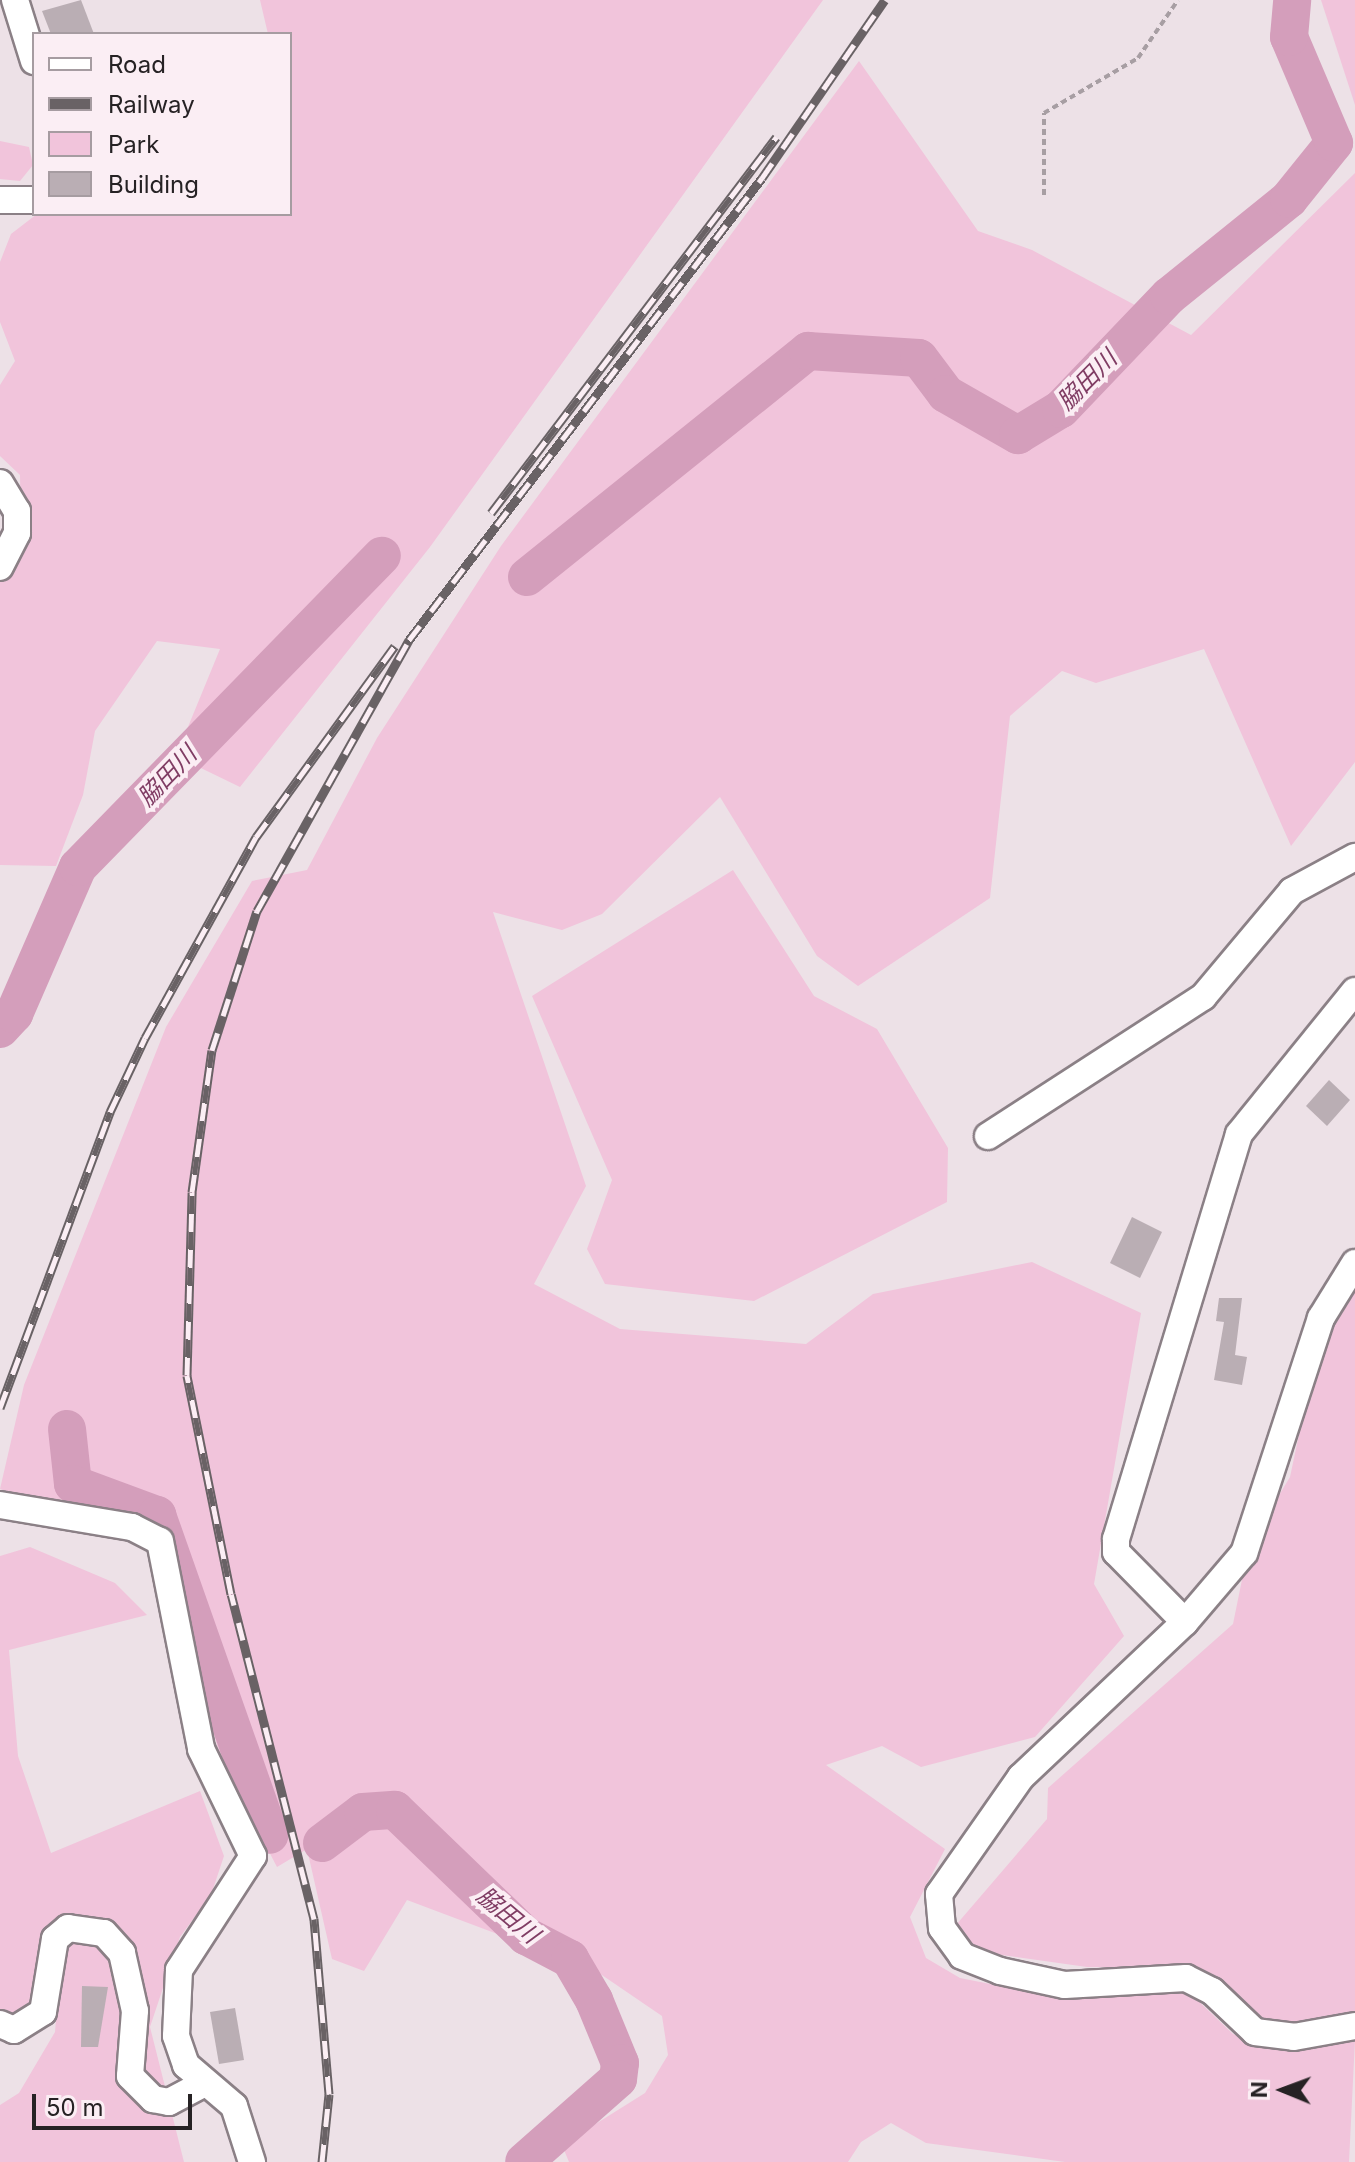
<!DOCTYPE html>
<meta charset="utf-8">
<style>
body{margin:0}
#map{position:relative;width:1355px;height:2162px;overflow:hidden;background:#ede1e7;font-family:Inter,"Noto Sans JP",sans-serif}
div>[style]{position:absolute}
.green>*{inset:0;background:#f1c4db}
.river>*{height:38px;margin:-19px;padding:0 19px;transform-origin:19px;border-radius:19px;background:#d49ebb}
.building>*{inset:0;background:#baaeb4}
.path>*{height:4px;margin-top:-2px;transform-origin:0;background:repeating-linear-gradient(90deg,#a79ea3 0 6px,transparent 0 10px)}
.roads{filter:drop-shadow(2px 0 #8b8086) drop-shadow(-2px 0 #8b8086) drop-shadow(0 2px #8b8086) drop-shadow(0 -2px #8b8086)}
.minor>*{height:26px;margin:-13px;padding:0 13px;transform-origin:13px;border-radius:13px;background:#fff}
.rail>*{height:9px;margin-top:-4.5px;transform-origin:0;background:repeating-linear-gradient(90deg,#fbeef4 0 18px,#696265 0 36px);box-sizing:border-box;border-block:2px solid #696265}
span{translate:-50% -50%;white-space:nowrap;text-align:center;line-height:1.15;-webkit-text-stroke:8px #fbeef4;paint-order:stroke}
.water-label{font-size:24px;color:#803d64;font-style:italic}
.legend{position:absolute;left:32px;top:32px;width:260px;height:184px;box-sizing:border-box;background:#fbeef4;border:2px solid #a69ca1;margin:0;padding:10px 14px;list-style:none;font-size:24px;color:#262224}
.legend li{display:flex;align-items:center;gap:16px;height:40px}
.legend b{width:40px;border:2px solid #a69ca1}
.north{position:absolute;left:1243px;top:2050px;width:80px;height:80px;-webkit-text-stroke:6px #fbeef4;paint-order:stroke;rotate:271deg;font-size:22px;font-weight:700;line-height:32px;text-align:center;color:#262224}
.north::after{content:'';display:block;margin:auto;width:28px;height:36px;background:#262224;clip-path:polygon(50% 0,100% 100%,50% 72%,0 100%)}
.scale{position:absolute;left:32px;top:2094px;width:160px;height:36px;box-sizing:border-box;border:4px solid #262224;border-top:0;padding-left:10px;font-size:24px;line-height:28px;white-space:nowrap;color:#262224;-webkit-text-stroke:6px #fbeef4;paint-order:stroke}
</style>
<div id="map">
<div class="green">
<div style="clip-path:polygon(260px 0,823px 0,430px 547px,240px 787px,176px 756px,220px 649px,157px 641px,95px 731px,83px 795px,56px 866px,0 865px,0 578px,21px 535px,20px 475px,0 456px,0 385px,15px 361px,0 322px,0 262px,11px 234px,37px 214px,290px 214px,290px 34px,268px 34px)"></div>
<div style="clip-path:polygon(1321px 0,1355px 0,1355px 105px)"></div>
<div style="clip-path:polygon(859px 61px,978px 231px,1032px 250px,1191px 335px,1355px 173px,1355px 762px,1291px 846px,1204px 649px,1096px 683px,1062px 671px,1010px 716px,990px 898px,858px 986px,817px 956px,720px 797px,602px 914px,562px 930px,493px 912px,586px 1186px,534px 1284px,620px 1329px,806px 1344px,873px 1294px,1032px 1262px,1141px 1313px,1094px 1584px,1124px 1636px,1035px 1737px,921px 1767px,882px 1746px,826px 1765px,945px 1849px,910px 1917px,926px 1958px,960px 1978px,1050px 1996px,1190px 1993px,1233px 2034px,1262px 2046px,1355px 2040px,1349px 2162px,1065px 2162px,926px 2143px,891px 2123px,861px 2142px,848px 2162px,569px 2162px,562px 2145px,645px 2093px,668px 2055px,662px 2016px,596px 1971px,407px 1900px,364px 1971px,332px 1959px,307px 1849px,277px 1867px,221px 1760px,162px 1547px,0 1489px,24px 1385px,166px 1027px,252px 881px,307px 870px,377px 738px,501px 546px)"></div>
<div style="clip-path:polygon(0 141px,29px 147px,33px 165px,20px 181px,0 179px)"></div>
<div style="clip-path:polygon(733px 870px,814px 996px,877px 1029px,948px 1148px,947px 1202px,754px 1301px,605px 1284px,587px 1249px,612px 1180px,532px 996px)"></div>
<div style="clip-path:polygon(1355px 1282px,1355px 2019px,1288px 2029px,1252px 2020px,1188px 1968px,1087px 1967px,966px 1950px,956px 1925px,1047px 1819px,1048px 1788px,1233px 1624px,1249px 1545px,1290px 1477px,1311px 1378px,1333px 1312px)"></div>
<div style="clip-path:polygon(30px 1547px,115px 1583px,147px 1615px,9px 1650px,18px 1756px,51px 1853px,200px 1791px,224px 1856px,211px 1895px,180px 1937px,150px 2027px,184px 2162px,0 2162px,0 2105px,19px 2093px,55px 2032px,59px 1983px,36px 2023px,0 2024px,0 1556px)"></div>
</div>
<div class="river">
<div style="left:527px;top:577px;width:361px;rotate:-38.8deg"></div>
<div style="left:808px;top:351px;width:111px;rotate:3.6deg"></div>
<div style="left:919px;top:358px;width:45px;rotate:53.1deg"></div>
<div style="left:946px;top:394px;width:83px;rotate:29.7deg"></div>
<div style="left:1018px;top:435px;width:50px;rotate:-31.2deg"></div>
<div style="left:1061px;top:409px;width:156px;rotate:-46.3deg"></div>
<div style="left:1169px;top:296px;width:154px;rotate:-38.9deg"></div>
<div style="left:1289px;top:199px;width:72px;rotate:-51.2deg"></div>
<div style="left:1334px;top:143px;width:115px;rotate:-113deg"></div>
<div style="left:1289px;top:37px;width:37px;rotate:-85deg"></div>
<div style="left:0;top:1029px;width:21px;rotate:-47deg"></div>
<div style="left:14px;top:1014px;width:160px;rotate:-66.5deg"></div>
<div style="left:78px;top:867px;width:435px;rotate:-45.7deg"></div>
<div style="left:67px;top:1429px;width:55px;rotate:83.8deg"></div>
<div style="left:73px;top:1484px;width:90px;rotate:20.3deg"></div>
<div style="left:157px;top:1515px;width:339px;rotate:70.6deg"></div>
<div style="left:322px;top:1843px;width:51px;rotate:-37.1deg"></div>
<div style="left:363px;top:1812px;width:32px;rotate:-4deg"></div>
<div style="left:395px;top:1810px;width:182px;rotate:43.9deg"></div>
<div style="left:526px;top:1936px;width:50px;rotate:27.6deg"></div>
<div style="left:570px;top:1959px;width:48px;rotate:59.7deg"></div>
<div style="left:594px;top:2000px;width:68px;rotate:67.6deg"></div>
<div style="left:620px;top:2063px;width:16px;rotate:97deg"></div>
<div style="left:618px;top:2079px;width:125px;rotate:138.6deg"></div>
</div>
<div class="building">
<div style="clip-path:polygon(81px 0,94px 34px,51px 34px,42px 11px)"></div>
<div style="clip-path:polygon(1329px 1080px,1350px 1100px,1327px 1126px,1306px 1106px)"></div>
<div style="clip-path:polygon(1132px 1217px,1162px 1232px,1140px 1278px,1110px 1263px)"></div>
<div style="clip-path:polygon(1219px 1298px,1242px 1298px,1235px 1355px,1247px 1357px,1242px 1385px,1214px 1380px,1224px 1322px,1216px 1321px)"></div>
<div style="clip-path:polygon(82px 1986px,108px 1987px,98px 2047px,81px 2047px)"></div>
<div style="clip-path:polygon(235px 2008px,244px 2060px,219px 2064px,210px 2012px)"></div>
</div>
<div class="path">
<div style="left:1044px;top:195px;width:82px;rotate:-90deg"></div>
<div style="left:1044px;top:113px;width:109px;rotate:-30.3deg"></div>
<div style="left:1138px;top:58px;width:70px;rotate:-55.4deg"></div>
</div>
<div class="roads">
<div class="minor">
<div style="left:15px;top:0;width:64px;rotate:72.7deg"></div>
<div style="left:0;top:200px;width:34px"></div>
<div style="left:0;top:483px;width:33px;rotate:59deg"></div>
<div style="left:17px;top:511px;width:22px;rotate:90deg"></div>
<div style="left:17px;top:533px;width:38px;rotate:117deg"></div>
<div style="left:988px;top:1136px;width:256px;rotate:-32.9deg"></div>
<div style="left:1203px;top:997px;width:138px;rotate:-50deg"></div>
<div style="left:1292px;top:891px;width:72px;rotate:-28.4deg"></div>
<div style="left:1355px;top:1263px;width:65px;rotate:121.7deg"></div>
<div style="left:1321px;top:1318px;width:247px;rotate:108.1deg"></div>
<div style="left:1244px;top:1553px;width:91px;rotate:130.5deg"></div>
<div style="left:1185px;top:1622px;width:226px;rotate:136.6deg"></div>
<div style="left:1021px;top:1777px;width:143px;rotate:125deg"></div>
<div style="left:939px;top:1894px;width:34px;rotate:85deg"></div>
<div style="left:942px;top:1928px;width:34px;rotate:54deg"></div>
<div style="left:962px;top:1956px;width:41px;rotate:21.5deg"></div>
<div style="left:1000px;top:1971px;width:66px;rotate:12.2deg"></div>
<div style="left:1065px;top:1985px;width:121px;rotate:-3.3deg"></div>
<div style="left:1186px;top:1978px;width:29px;rotate:27deg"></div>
<div style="left:1212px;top:1991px;width:59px;rotate:43.6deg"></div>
<div style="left:1255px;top:2032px;width:39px;rotate:7deg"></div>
<div style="left:1294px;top:2037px;width:62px;rotate:-10.2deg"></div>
<div style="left:0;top:1505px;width:134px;rotate:9.5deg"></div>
<div style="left:132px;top:1527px;width:31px;rotate:27deg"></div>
<div style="left:160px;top:1541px;width:212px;rotate:78.8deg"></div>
<div style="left:201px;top:1749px;width:119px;rotate:64.1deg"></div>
<div style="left:253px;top:1856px;width:136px;rotate:123deg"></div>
<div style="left:179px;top:1970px;width:66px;rotate:92.6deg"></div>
<div style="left:176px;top:2036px;width:31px;rotate:71deg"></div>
<div style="left:186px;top:2065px;width:63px;rotate:40.5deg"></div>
<div style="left:234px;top:2106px;width:59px;rotate:72.2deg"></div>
<div style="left:1185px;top:1622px;width:98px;rotate:-134.6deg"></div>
<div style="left:1116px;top:1552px;width:13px;rotate:-90deg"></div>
<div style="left:1116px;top:1539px;width:423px;rotate:-73.1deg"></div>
<div style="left:1239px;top:1134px;width:184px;rotate:-51deg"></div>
<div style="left:0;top:2024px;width:15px;rotate:23deg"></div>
<div style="left:14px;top:2030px;width:34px;rotate:-32deg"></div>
<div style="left:43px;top:2012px;width:74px;rotate:-80.7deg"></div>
<div style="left:55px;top:1939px;width:17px;rotate:-40deg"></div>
<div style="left:68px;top:1928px;width:36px;rotate:8deg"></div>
<div style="left:104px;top:1933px;width:27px;rotate:48deg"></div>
<div style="left:122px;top:1953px;width:59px;rotate:77.4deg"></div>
<div style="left:135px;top:2011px;width:65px;rotate:94.4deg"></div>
<div style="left:130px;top:2076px;width:33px;rotate:45deg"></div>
<div style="left:153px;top:2099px;width:16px;rotate:11deg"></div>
<div style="left:169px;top:2102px;width:40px;rotate:-28deg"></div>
</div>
</div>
<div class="rail">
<div style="left:491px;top:513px;width:472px;rotate:-52.8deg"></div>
<div style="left:0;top:1408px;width:316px;rotate:-69.6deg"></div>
<div style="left:110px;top:1112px;width:82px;rotate:-64.7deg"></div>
<div style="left:145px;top:1038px;width:230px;rotate:-61.1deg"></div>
<div style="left:256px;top:837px;width:236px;rotate:-54deg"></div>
<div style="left:322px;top:2162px;width:68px;rotate:-84.1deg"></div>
<div style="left:329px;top:2094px;width:176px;rotate:-94.9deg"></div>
<div style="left:314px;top:1919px;width:335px;rotate:-104.3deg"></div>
<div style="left:231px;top:1594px;width:223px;rotate:-101.4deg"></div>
<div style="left:187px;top:1375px;width:183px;rotate:-88.4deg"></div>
<div style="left:192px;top:1192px;width:143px;rotate:-82deg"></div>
<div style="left:212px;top:1050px;width:146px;rotate:-72.1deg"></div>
<div style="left:257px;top:911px;width:311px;rotate:-60.7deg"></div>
<div style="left:409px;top:640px;width:581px;rotate:-52.62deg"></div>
<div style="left:762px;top:178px;width:216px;rotate:-55.4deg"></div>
</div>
<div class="water-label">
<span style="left:1087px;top:380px;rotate:-45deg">脇田川</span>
<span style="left:167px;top:776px;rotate:-46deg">脇田川</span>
<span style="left:508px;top:1915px;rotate:40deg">脇田川</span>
</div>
<ul class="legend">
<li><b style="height:10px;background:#fff"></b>Road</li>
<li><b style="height:10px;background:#696265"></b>Railway</li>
<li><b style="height:22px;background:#f1c4db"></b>Park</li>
<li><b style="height:22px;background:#baaeb4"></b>Building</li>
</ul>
<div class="north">N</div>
<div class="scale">50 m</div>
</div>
